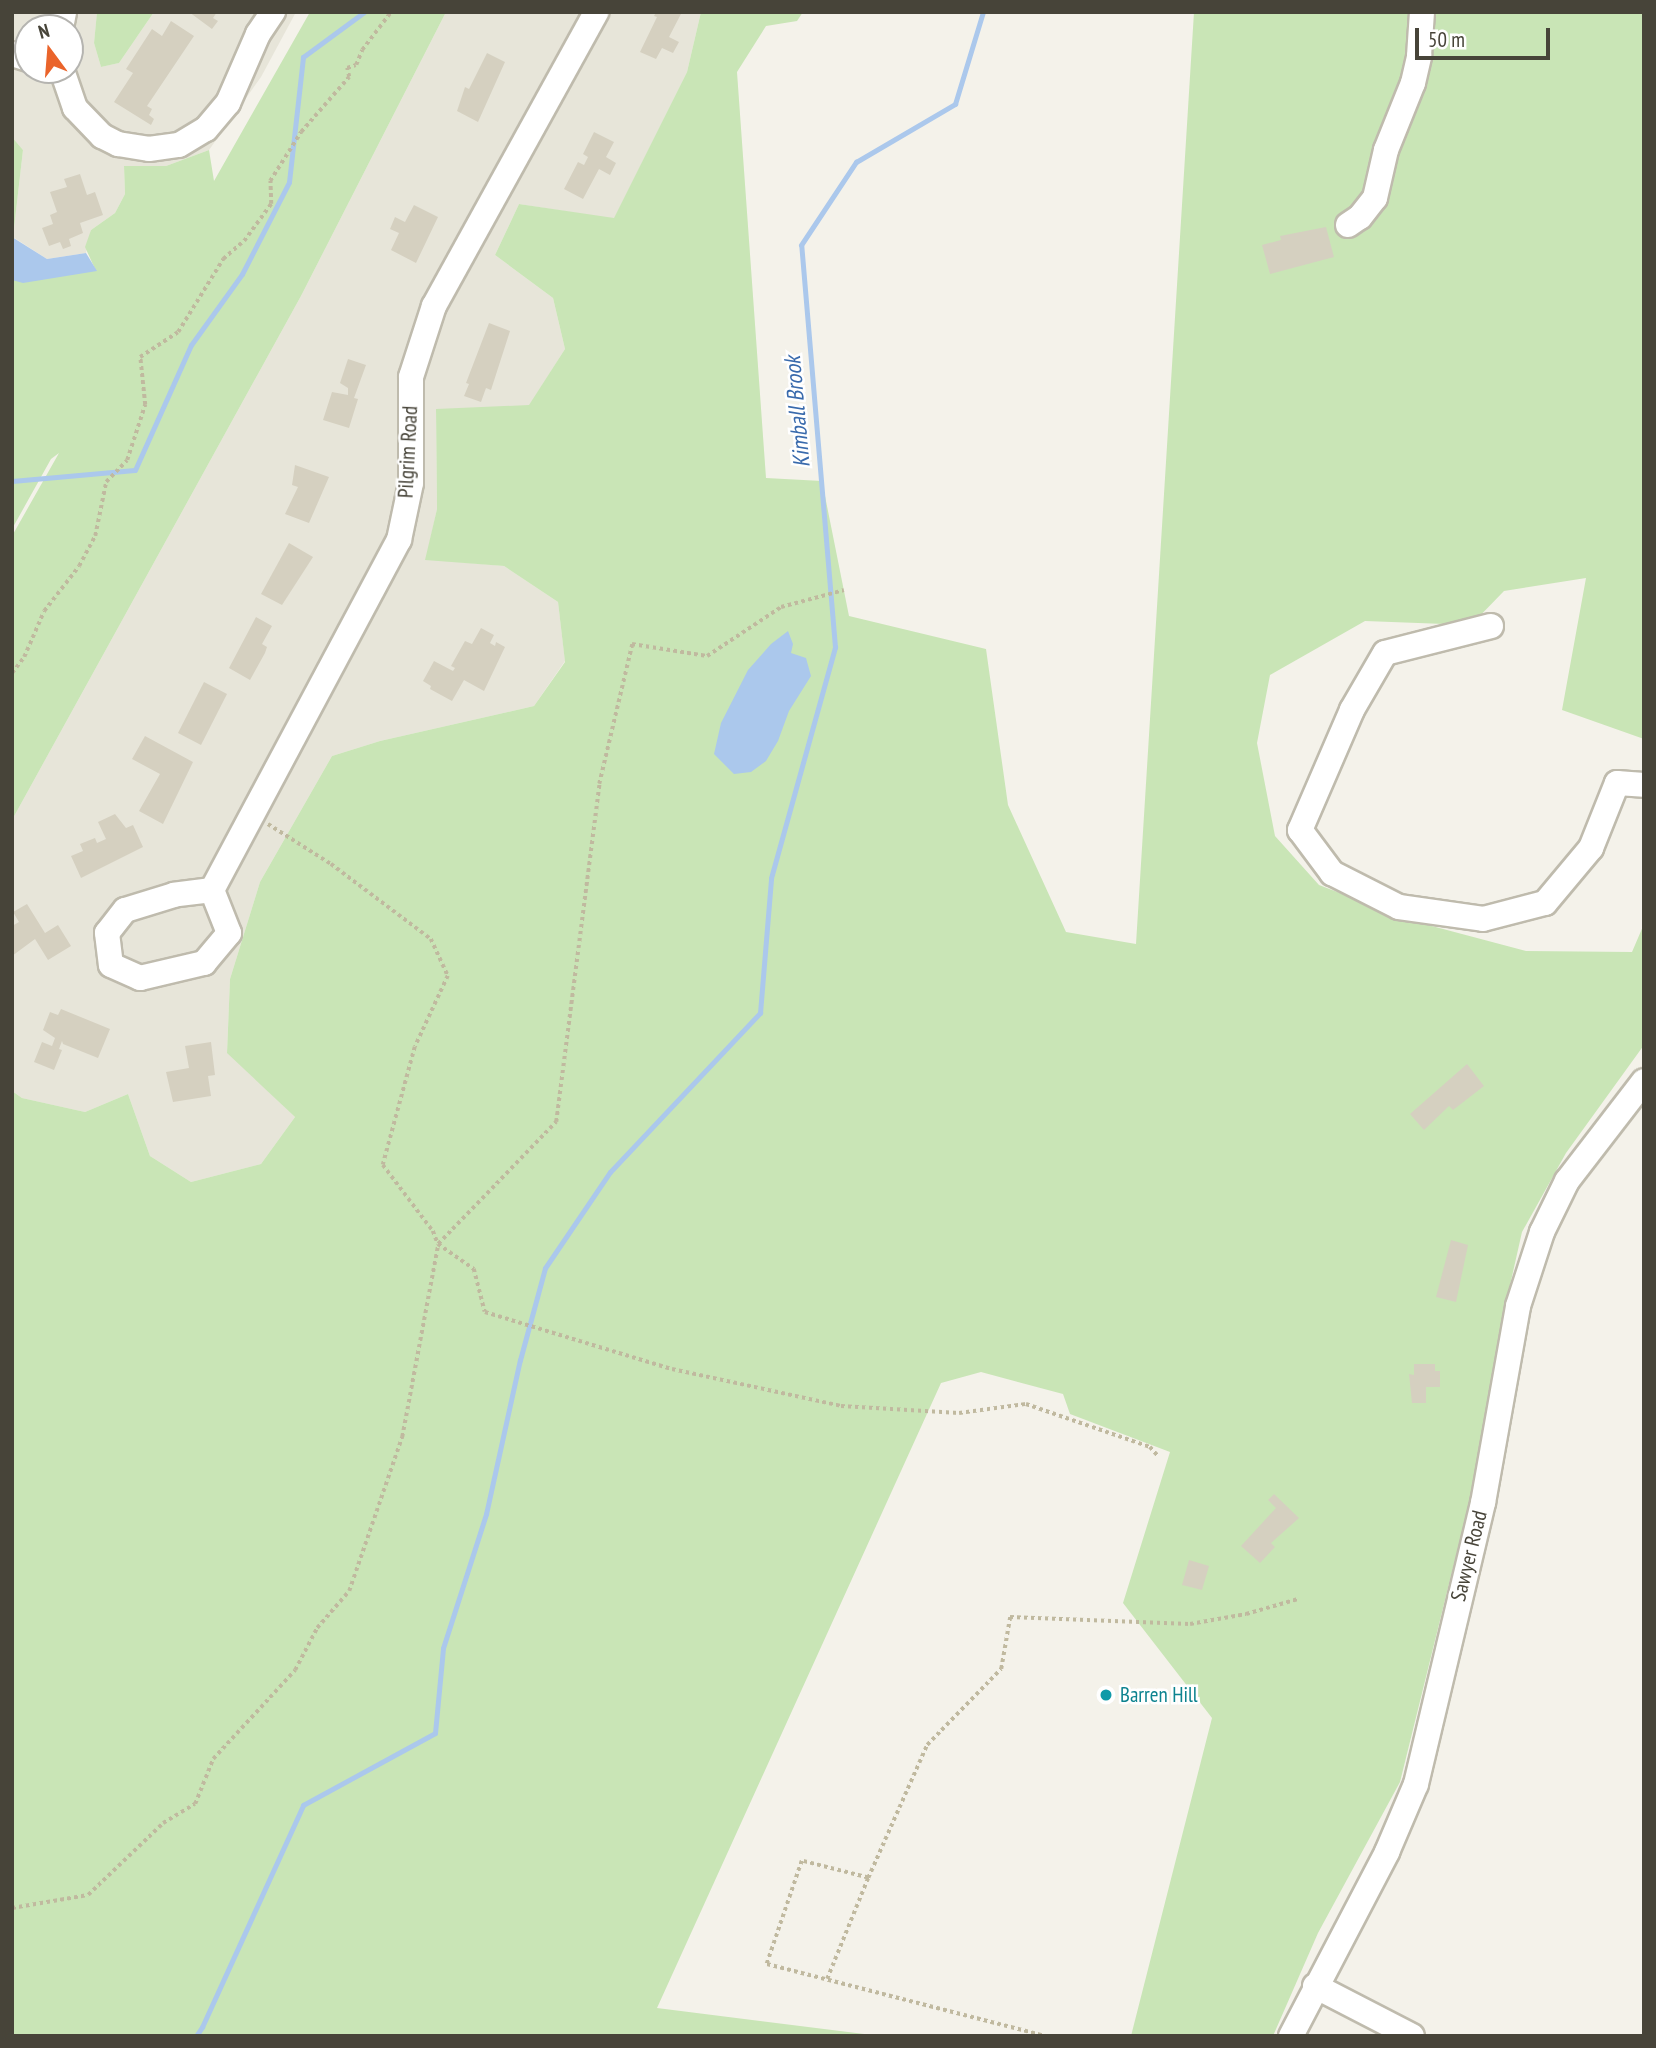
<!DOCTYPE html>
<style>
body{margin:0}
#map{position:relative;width:1656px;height:2048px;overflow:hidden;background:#f4f2ea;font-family:"PT Sans Narrow",sans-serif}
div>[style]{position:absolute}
.residential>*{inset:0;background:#e7e5d9}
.green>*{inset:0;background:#c9e5b6}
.water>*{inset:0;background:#abc8ec}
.stream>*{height:5px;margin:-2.5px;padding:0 2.5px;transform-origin:2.5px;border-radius:2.5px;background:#abc8ec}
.building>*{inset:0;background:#d5d0c0}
.path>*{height:3.5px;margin-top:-1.75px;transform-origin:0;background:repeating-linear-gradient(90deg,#c0b99f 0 3.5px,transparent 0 7px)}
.roads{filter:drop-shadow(2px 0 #bfbbad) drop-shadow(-2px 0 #bfbbad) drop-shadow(0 2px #bfbbad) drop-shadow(0 -2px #bfbbad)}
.minor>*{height:24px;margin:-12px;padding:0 12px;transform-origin:12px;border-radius:12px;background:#fff}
.dots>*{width:19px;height:19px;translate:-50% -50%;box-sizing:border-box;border:4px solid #fff;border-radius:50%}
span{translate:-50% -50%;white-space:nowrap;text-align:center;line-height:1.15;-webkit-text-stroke:5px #fff;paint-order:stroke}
.street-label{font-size:21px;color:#474439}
.culture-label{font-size:21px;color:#0d838f}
.left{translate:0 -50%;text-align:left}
.water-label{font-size:23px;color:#396aac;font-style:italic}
.frame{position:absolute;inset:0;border:14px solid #474439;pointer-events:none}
.north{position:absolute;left:14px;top:14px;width:70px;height:70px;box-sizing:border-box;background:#fff;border:2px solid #b5b4b0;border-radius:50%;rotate:344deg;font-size:19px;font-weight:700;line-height:28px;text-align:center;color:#474439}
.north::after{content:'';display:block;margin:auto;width:24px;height:32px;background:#ea642b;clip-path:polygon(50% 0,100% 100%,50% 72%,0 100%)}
.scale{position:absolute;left:1415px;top:28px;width:135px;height:32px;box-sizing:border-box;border:4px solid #474439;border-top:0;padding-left:9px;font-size:21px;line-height:24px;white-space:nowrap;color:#474439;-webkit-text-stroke:5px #fff;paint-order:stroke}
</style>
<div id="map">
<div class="residential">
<div style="clip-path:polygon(evenodd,12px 12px,97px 12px,94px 43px,101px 67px,119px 63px,154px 12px,296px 12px,261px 77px,209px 150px,166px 166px,124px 166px,125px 194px,115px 213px,91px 230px,86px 253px,47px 259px,13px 237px,23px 150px,12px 137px,12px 12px,28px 28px,70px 28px,70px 70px,28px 70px,28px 28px)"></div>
<div style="clip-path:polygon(446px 12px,701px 12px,687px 72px,614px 219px,519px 204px,495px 255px,553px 298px,565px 349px,529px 406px,436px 410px,437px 509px,426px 559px,504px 566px,558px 602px,565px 661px,534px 706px,380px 741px,332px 756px,260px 882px,230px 979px,227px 1052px,295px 1117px,261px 1164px,191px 1182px,150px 1156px,128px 1094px,85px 1112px,22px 1098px,12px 1091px,12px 820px,301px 296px)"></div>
</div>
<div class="green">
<div style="clip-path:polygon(97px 12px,154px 12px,119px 63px,101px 67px,94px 43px)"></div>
<div style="clip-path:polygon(310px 12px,446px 12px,301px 296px,12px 820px,12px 536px,59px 453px,51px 459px,12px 529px,12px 259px,96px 271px,85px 247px,91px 230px,115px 213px,125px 194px,124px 166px,166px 166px,209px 150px,214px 181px)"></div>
<div style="clip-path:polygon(701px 12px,803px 12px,797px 21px,766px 26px,737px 72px,766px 478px,822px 481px,849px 616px,986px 649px,1008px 805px,1066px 932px,1136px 944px,1194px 12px,1644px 12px,1644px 739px,1562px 710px,1586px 578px,1504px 591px,1471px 625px,1365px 621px,1270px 675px,1257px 743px,1275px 836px,1319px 885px,1413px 921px,1526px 951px,1632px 952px,1644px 924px,1644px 1045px,1566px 1153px,1522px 1232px,1499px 1334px,1469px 1503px,1400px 1782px,1318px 1933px,1273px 2036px,1131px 2036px,1212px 1718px,1123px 1603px,1170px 1452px,1070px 1414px,1063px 1394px,981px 1372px,941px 1383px,657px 2008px,880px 2036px,12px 2036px,12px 1091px,22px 1098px,85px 1112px,128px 1094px,150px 1156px,191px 1182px,261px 1164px,295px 1117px,227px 1053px,230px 979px,260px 882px,332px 756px,380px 741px,534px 706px,565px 662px,558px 602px,504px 566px,425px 560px,437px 509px,436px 409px,529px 405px,565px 349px,553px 298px,495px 255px,519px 204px,614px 218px,687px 72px)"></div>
<div style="clip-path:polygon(12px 137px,23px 150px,13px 237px,12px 237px)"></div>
</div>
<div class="water">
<div style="clip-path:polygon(12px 237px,47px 259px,86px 253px,97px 271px,23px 283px,12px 280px)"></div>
<div style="clip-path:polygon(788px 631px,793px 644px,791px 653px,806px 658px,811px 676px,789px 711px,778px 741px,766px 761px,751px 772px,734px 774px,714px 754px,721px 723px,748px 670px,771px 644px)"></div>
</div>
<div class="stream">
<div style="left:12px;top:481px;width:123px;rotate:-5.1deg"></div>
<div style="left:135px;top:470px;width:137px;rotate:-65.9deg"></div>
<div style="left:191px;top:345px;width:87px;rotate:-54.3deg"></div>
<div style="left:242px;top:274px;width:103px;rotate:-62.9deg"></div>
<div style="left:289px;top:182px;width:126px;rotate:-83.6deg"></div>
<div style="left:303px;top:57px;width:76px;rotate:-36.4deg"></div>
<div style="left:196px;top:2036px;width:11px;rotate:-56deg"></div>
<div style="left:202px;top:2027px;width:244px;rotate:-65.5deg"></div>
<div style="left:303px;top:1805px;width:150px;rotate:-28.6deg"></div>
<div style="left:435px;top:1733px;width:85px;rotate:-84.6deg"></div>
<div style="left:443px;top:1648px;width:141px;rotate:-72.2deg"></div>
<div style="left:486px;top:1514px;width:158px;rotate:-77.6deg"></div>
<div style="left:520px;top:1360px;width:95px;rotate:-74.8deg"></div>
<div style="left:545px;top:1268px;width:116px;rotate:-55.9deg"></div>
<div style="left:610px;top:1172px;width:219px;rotate:-46.7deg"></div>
<div style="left:760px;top:1013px;width:135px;rotate:-85.3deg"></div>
<div style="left:771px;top:878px;width:240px;rotate:-74.5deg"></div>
<div style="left:835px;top:647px;width:403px;rotate:-94.8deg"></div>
<div style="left:801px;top:245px;width:100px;rotate:-56.5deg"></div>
<div style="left:856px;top:162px;width:115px;rotate:-30.4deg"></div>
<div style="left:955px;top:104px;width:96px;rotate:-73.1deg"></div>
</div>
<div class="building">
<div style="clip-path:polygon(189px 12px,217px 12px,213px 18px,218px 21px,212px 29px)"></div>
<div style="clip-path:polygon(656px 12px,682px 12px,669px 37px,679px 42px,673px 53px,662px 48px,656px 59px,640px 52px,657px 17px,654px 16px)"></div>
<div style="clip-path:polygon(171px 21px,194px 36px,147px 106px,152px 109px,149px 115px,154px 119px,151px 125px,114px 102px,133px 73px,126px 69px,152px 29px,162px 36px)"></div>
<div style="clip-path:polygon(487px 53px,505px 62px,478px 122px,457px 111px,465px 87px,469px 89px)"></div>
<div style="clip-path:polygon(594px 132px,614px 142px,606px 157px,616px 163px,610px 175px,599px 169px,583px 199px,564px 189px,578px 162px,584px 165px,588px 157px,583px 154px)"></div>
<div style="clip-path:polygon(80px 174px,87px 195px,95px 192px,103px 215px,80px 223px,83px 233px,69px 239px,71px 246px,63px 249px,60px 242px,49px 246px,42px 228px,53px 224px,50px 215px,57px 212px,50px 192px,67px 187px,64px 179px)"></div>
<div style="clip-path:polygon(414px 205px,438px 217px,416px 263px,391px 250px,399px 233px,390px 229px,395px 217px,405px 222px)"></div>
<div style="clip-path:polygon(1326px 227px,1334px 257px,1270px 274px,1262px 245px,1281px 240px,1280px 236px)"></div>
<div style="clip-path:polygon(489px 323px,510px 331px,491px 390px,486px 388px,481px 402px,464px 396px,469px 384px,466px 383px)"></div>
<div style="clip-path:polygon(348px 359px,366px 365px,354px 398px,358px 399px,349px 428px,323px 420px,332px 392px,348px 395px,348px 388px,340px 383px)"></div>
<div style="clip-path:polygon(295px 465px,329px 477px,309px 523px,285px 514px,298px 487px,292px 485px)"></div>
<div style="clip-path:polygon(289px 543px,313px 557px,282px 605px,261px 594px)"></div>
<div style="clip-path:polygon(256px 617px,272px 626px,262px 644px,267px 647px,265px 653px,250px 680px,229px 668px)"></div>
<div style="clip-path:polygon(481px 628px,494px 635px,490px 643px,495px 646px,496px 642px,505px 647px,484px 691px,464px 680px,452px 701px,430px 689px,431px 686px,423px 681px,434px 661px,453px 671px,455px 668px,451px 666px,465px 641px,472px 644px)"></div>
<div style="clip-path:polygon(204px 682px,227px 694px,201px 745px,178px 733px)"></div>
<div style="clip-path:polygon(145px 736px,193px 762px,163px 824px,139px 811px,160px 774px,132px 759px)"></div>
<div style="clip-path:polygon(115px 814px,126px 828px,133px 825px,143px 847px,81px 878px,71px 856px,83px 851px,80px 844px,95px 838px,97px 843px,106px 839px,98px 822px)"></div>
<div style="clip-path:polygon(27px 904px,45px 933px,58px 925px,71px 946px,48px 960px,35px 939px,12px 956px,12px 926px,19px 922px,13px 912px)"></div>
<div style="clip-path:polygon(61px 1009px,110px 1029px,98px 1058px,63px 1044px,62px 1041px,59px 1049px,62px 1050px,54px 1070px,34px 1062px,42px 1042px,52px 1046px,55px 1038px,43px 1030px,50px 1012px,58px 1015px)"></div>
<div style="clip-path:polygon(211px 1042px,215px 1075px,208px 1076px,211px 1096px,173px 1102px,166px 1072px,189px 1068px,185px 1046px)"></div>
<div style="clip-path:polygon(1467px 1064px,1484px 1086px,1453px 1110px,1449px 1106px,1424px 1130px,1410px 1114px)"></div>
<div style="clip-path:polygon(1451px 1240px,1468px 1245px,1456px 1302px,1436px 1297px)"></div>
<div style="clip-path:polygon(1414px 1364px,1435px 1364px,1435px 1371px,1440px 1371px,1440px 1387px,1426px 1387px,1426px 1403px,1412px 1403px,1409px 1374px,1414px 1375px)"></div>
<div style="clip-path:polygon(1274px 1494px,1299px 1518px,1271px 1543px,1275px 1547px,1260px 1563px,1241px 1546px,1276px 1508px,1268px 1500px)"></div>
<div style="clip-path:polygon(1189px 1560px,1209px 1566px,1202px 1590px,1182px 1585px)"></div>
</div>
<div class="path">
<div style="left:12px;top:673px;width:20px;rotate:-53deg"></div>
<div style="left:24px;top:657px;width:50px;rotate:-66.5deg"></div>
<div style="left:44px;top:611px;width:57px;rotate:-52.1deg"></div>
<div style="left:79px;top:566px;width:34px;rotate:-62deg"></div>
<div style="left:95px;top:536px;width:55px;rotate:-78.5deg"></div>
<div style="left:106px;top:482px;width:30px;rotate:-46deg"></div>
<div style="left:127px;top:460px;width:58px;rotate:-71.9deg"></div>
<div style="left:145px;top:405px;width:48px;rotate:-95.9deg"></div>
<div style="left:140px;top:357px;width:45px;rotate:-33.3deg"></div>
<div style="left:178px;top:332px;width:86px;rotate:-58.3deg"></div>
<div style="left:223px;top:259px;width:28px;rotate:-41deg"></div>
<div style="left:244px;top:241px;width:46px;rotate:-53.9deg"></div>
<div style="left:271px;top:204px;width:23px;rotate:-92deg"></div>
<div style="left:270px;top:181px;width:58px;rotate:-57.7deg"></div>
<div style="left:301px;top:132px;width:73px;rotate:-48.9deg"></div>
<div style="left:349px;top:77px;width:9px;rotate:-103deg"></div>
<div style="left:347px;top:68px;width:9px;rotate:-18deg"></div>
<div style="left:356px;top:65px;width:16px;rotate:-68deg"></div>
<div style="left:362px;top:50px;width:48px;rotate:-52.7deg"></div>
<div style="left:268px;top:824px;width:75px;rotate:32.4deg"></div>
<div style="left:331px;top:864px;width:125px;rotate:36.9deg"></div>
<div style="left:431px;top:939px;width:41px;rotate:65.3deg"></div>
<div style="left:448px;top:976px;width:78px;rotate:114.9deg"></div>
<div style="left:415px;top:1047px;width:122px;rotate:105.2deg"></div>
<div style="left:383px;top:1165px;width:83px;rotate:52.9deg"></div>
<div style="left:433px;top:1231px;width:14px;rotate:69deg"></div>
<div style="left:438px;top:1244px;width:44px;rotate:34.8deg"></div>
<div style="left:474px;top:1269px;width:44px;rotate:75.7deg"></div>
<div style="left:485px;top:1312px;width:195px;rotate:17deg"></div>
<div style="left:672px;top:1369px;width:173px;rotate:12.3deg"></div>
<div style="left:841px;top:1406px;width:118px;rotate:3.4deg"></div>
<div style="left:959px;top:1413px;width:68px;rotate:-7.7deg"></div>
<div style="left:1026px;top:1404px;width:131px;rotate:19.1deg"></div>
<div style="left:1150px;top:1447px;width:12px;rotate:48deg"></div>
<div style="left:868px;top:1878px;width:145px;rotate:-66.1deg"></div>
<div style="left:927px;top:1745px;width:106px;rotate:-45.8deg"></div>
<div style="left:1001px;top:1669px;width:53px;rotate:-80.2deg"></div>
<div style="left:1010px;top:1617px;width:180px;rotate:2.2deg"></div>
<div style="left:1190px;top:1624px;width:57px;rotate:-10.1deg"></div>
<div style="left:1246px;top:1614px;width:54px;rotate:-16.1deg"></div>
<div style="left:12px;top:1908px;width:77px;rotate:-9.7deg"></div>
<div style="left:88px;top:1895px;width:104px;rotate:-43.8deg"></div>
<div style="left:163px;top:1823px;width:37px;rotate:-31deg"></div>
<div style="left:195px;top:1804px;width:48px;rotate:-68.2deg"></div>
<div style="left:213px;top:1759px;width:121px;rotate:-47.3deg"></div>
<div style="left:295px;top:1670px;width:47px;rotate:-62.4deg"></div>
<div style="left:317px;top:1628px;width:49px;rotate:-49.1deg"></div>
<div style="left:349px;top:1591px;width:163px;rotate:-71deg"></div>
<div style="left:402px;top:1437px;width:196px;rotate:-79.4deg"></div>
<div style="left:438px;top:1244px;width:170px;rotate:-46deg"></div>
<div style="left:556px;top:1122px;width:341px;rotate:-82.7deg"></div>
<div style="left:599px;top:784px;width:144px;rotate:-76.7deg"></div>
<div style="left:632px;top:644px;width:76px;rotate:9.1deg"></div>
<div style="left:707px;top:656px;width:89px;rotate:-33.5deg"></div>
<div style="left:781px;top:607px;width:65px;rotate:-15.1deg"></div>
<div style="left:827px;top:1979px;width:109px;rotate:-67.9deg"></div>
<div style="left:868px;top:1878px;width:68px;rotate:-165.6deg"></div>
<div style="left:802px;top:1861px;width:109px;rotate:108.8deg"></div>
<div style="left:767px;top:1964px;width:287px;rotate:14.5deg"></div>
</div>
<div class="roads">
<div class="minor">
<div style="left:61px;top:28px;width:16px;rotate:-79deg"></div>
<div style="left:12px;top:54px;width:17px;rotate:17deg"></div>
<div style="left:62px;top:70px;width:40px;rotate:71.1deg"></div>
<div style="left:75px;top:108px;width:39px;rotate:46deg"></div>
<div style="left:102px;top:136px;width:18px;rotate:27deg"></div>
<div style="left:118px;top:144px;width:31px;rotate:9deg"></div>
<div style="left:149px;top:149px;width:30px;rotate:-8deg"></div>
<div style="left:179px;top:145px;width:31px;rotate:-31deg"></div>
<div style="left:206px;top:129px;width:34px;rotate:-50deg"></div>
<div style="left:228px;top:103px;width:75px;rotate:-66.5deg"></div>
<div style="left:258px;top:34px;width:27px;rotate:-56deg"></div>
<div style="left:1348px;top:225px;width:14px;rotate:-34deg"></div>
<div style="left:1360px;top:217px;width:24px;rotate:-52deg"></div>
<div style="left:1375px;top:198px;width:49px;rotate:-77.1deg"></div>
<div style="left:1386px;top:150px;width:72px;rotate:-68.1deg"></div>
<div style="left:1413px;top:83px;width:28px;rotate:-77deg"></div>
<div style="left:1419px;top:56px;width:44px;rotate:-86.1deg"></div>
<div style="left:1491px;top:626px;width:109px;rotate:165.7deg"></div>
<div style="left:1385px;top:653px;width:66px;rotate:120.1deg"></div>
<div style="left:1352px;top:710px;width:131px;rotate:113.4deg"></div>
<div style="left:1300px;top:830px;width:54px;rotate:53.3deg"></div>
<div style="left:1332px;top:873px;width:75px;rotate:26.9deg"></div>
<div style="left:1399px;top:907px;width:85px;rotate:8.1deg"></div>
<div style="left:1483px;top:919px;width:64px;rotate:-14.5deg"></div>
<div style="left:1545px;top:903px;width:72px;rotate:-50.1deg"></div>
<div style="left:1591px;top:848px;width:70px;rotate:-68.2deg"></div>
<div style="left:1617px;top:783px;width:27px;rotate:4deg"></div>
<div style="left:212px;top:890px;width:38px;rotate:173deg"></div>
<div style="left:174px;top:895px;width:51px;rotate:163deg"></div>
<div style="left:125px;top:910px;width:29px;rotate:128deg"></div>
<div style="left:107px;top:933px;width:32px;rotate:83deg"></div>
<div style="left:111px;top:965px;width:32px;rotate:24deg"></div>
<div style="left:140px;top:978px;width:66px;rotate:-13.2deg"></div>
<div style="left:204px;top:963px;width:39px;rotate:-50deg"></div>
<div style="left:229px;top:933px;width:46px;rotate:-111.6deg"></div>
<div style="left:212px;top:890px;width:397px;rotate:-61.9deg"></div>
<div style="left:399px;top:540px;width:58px;rotate:-78.1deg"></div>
<div style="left:411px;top:483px;width:106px;rotate:-90deg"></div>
<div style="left:411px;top:377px;width:75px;rotate:-72.1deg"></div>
<div style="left:434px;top:306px;width:336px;rotate:-61.1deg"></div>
<div style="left:1315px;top:1986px;width:109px;rotate:27.3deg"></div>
<div style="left:1291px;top:2036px;width:208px;rotate:-62.4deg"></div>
<div style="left:1387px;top:1852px;width:74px;rotate:-66.9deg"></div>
<div style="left:1416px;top:1784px;width:289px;rotate:-76.6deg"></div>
<div style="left:1483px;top:1503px;width:200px;rotate:-79.9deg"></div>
<div style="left:1518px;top:1306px;width:78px;rotate:-72deg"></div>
<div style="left:1542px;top:1232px;width:57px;rotate:-63.9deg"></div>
<div style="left:1567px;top:1181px;width:126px;rotate:-52.4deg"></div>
</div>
</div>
<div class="dots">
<div style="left:1106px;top:1695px;background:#0f9aa8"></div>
</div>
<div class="street-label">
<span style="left:408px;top:452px;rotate:-87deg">Pilgrim Road</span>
<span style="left:1469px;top:1556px;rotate:-76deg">Sawyer Road</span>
</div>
<div class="culture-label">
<span class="left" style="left:1120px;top:1695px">Barren Hill</span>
</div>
<div class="water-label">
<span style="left:797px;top:412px;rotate:-95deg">Kimball Brook</span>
</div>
<div class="frame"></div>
<div class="north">N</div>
<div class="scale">50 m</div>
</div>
